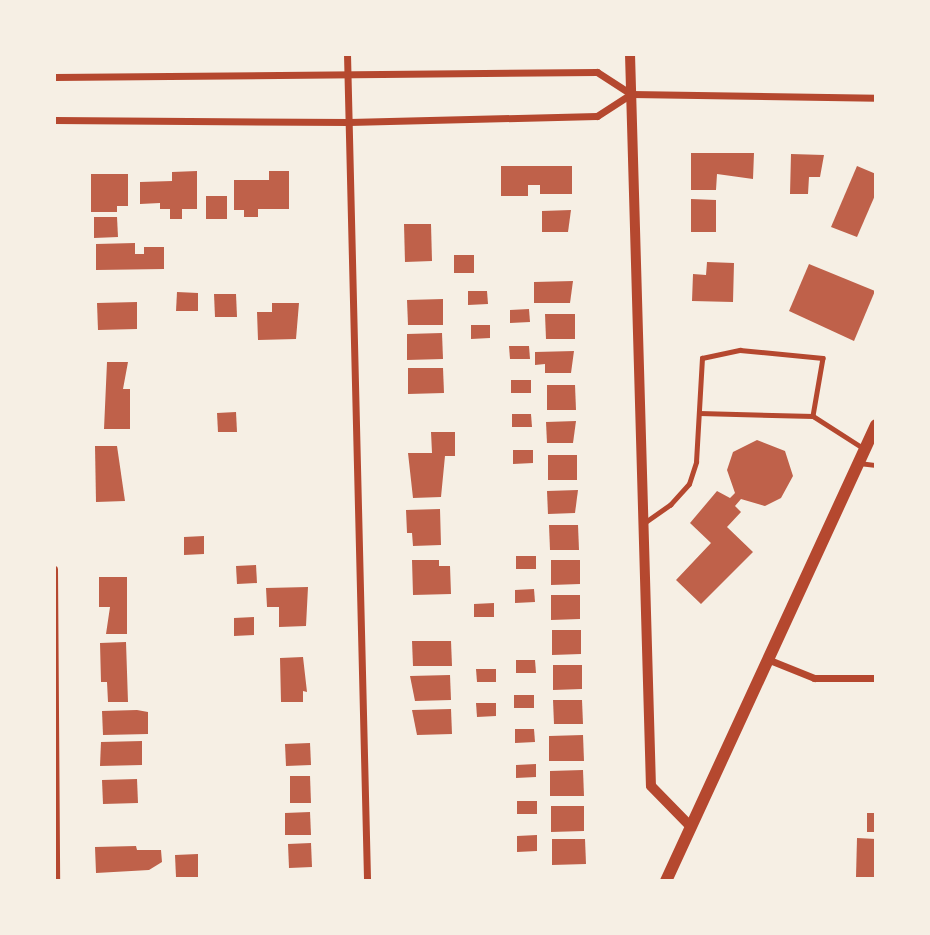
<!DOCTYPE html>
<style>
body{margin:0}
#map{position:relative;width:930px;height:935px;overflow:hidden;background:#f6efe4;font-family:Manrope,sans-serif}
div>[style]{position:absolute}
.building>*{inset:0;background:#bf614a}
.service>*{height:4.5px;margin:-2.25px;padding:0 2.25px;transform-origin:2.25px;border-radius:2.25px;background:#b5482f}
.minor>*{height:7px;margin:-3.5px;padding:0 3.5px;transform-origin:3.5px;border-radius:3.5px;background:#b5482f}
.tertiary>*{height:10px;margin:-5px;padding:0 5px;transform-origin:5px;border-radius:5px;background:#b5482f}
.secondary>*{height:12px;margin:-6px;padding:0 6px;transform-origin:6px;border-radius:6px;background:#b5482f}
span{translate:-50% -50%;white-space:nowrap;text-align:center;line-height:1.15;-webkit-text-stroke:7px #f6efe4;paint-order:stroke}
.frame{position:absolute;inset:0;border:56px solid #f6efe4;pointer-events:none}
</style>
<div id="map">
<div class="building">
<div style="clip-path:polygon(691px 153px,754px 153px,753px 179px,717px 174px,716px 190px,691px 190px)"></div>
<div style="clip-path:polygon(791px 154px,824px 155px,820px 177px,809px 177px,808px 194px,790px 194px)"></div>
<div style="clip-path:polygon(501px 166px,572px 166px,572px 194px,540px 194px,540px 185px,528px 185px,528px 196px,501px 196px)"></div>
<div style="clip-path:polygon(857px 166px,876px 174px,876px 193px,857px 237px,831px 227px)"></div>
<div style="clip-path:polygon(197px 171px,197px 209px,182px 209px,182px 219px,170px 219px,170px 209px,160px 209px,160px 203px,140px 204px,140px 182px,172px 181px,172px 172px)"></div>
<div style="clip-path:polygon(269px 171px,289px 171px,289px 209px,258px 209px,258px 217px,244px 217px,244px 210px,234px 210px,234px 180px,269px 180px)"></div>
<div style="clip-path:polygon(91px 174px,128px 174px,128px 206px,117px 206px,117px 212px,91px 212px)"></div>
<div style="clip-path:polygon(206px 196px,227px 196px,227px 219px,206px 219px)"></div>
<div style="clip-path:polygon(691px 199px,716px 200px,716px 232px,691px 232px)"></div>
<div style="clip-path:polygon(571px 210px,568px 232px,542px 232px,542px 211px)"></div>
<div style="clip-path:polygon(94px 217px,117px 217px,118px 237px,94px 238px)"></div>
<div style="clip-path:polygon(404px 224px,431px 224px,432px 261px,405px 262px)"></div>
<div style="clip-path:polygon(135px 243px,135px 254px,144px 254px,144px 247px,164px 247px,164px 269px,96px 270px,96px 244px)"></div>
<div style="clip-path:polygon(454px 255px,474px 255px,474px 273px,454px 273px)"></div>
<div style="clip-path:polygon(707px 262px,734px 263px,733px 302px,692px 301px,693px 274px,706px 275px)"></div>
<div style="clip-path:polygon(809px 264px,875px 291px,854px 341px,789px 311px)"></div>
<div style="clip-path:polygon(573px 281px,570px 303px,534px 303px,534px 282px)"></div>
<div style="clip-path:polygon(468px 291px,487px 291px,488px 304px,468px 305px)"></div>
<div style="clip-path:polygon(177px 292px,198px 293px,198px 311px,176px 311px)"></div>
<div style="clip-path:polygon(214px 294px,236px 294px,237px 317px,215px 317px)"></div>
<div style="clip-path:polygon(443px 299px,443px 325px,408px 325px,407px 300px)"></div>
<div style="clip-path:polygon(137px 302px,137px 329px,98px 330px,97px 303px)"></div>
<div style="clip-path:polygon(272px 303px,299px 303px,296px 339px,258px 340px,257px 312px,272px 312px)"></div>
<div style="clip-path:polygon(529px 309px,530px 322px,510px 323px,510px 310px)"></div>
<div style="clip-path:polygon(545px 314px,575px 314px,575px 339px,546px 339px)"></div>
<div style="clip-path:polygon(471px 325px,490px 325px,490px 338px,471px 339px)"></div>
<div style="clip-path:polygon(442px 333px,443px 359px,407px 360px,407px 334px)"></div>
<div style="clip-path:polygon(509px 346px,529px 346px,530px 359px,510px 359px)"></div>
<div style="clip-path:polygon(574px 351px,571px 373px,545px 373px,545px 364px,535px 365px,535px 352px)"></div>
<div style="clip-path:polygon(107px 362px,128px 362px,123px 389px,130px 389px,130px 429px,104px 429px)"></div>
<div style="clip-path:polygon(408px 368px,443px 368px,444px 393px,408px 394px)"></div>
<div style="clip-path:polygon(511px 380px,531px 380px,531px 393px,511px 393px)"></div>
<div style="clip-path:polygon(547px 385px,575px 385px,576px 410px,547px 410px)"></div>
<div style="clip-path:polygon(236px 412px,237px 432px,218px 432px,217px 413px)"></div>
<div style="clip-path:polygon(512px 414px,531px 414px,532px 427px,512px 427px)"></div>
<div style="clip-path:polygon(576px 421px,573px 443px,547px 443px,546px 422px)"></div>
<div style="clip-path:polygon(431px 432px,455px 432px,455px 456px,445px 456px,441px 497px,413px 498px,408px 453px,432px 453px)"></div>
<div style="clip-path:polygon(757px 440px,785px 451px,793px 476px,781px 498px,765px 506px,741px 499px,735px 506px,741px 512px,727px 527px,753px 552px,701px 604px,676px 580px,711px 543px,690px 523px,717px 491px,730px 498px,735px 493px,727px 470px,733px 452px)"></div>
<div style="clip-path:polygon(95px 446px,117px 446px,125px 501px,96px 502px)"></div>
<div style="clip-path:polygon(513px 450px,533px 450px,533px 463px,513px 464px)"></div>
<div style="clip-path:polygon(548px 455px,577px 455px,577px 480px,548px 480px)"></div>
<div style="clip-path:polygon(578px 490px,575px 513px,548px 514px,547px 491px)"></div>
<div style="clip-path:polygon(440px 509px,441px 545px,413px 546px,412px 533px,407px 533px,406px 510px)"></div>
<div style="clip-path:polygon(549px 525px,578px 525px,579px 550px,550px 550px)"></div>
<div style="clip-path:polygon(204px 536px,204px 554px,184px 555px,184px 537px)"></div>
<div style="clip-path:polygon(516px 556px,536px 556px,536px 569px,516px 569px)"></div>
<div style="clip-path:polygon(412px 560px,439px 560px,439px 566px,450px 566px,451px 594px,413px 595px)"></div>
<div style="clip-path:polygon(551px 560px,580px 560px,580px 584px,551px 585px)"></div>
<div style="clip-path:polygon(256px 565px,257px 583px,237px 584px,236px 566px)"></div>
<div style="clip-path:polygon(99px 577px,127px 577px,127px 634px,106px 634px,110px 607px,99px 607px)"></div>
<div style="clip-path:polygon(308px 587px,306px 626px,279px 627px,279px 607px,267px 607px,266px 588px)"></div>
<div style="clip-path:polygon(534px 589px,535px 602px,515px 603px,515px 590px)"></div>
<div style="clip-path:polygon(551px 595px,580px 595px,580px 619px,551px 620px)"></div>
<div style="clip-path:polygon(494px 603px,494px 617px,474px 617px,474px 604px)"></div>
<div style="clip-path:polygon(254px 617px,254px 635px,234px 636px,234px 618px)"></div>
<div style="clip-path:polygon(552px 630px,581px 630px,581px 654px,552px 655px)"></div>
<div style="clip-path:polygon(412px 641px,451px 641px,452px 666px,413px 666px)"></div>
<div style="clip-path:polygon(126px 642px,128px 702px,108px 702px,107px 682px,101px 682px,100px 643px)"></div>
<div style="clip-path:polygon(303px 657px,307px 692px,303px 691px,303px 702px,281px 702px,280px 658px)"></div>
<div style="clip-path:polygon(516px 660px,535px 660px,536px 673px,516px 673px)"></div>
<div style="clip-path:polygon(553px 665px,582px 665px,582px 689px,553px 690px)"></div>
<div style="clip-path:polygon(476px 669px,496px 669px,496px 682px,477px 682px)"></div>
<div style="clip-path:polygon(450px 675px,451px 700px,415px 701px,410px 676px)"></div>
<div style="clip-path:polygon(514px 695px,534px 695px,534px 708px,514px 708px)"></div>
<div style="clip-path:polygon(553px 700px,582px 700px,583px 724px,554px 724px)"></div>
<div style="clip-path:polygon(476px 703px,496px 703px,496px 716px,477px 717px)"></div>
<div style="clip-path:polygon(451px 709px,452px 734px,417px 735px,412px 710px)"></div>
<div style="clip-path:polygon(137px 710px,148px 712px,148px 734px,103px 735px,102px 711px)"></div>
<div style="clip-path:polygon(515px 729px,534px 729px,535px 742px,515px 743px)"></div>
<div style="clip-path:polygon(583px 735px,584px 761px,549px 761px,549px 736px)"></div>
<div style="clip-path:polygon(142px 741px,142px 765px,100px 766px,101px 742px)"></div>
<div style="clip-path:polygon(310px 743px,311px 765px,286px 766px,285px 744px)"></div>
<div style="clip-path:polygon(536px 764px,536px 777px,516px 778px,516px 765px)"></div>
<div style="clip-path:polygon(583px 770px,584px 796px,550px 796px,550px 771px)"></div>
<div style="clip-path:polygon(290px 776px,310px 776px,311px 803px,290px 803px)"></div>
<div style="clip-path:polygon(137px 779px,138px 803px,103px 804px,102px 780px)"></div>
<div style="clip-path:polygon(517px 801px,537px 801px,537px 814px,517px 814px)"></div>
<div style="clip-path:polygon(551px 806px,584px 806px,584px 831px,551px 832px)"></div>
<div style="clip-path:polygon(310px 812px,311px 835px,285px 835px,285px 813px)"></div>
<div style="clip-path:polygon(867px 813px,876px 813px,876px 832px,867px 832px)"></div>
<div style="clip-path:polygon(537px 835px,537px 851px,517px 852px,517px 836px)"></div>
<div style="clip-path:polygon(857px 838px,876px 839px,876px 877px,856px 877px)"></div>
<div style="clip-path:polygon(552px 839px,585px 839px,586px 864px,552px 865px)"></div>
<div style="clip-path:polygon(311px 843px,312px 867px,289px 868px,288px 844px)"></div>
<div style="clip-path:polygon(136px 846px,137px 850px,161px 850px,162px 862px,149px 870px,96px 873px,95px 847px)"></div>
<div style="clip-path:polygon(198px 854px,198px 877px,176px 877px,175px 855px)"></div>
</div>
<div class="service">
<div style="left:699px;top:413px;width:114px;rotate:1.5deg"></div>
<div style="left:859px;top:463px;width:17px;rotate:7deg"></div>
<div style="left:644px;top:523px;width:32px;rotate:-35deg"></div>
<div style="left:670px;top:505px;width:28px;rotate:-48deg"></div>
<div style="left:689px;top:484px;width:23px;rotate:-72deg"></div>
<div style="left:696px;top:462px;width:104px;rotate:-86.7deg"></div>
<div style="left:702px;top:358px;width:39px;rotate:-12deg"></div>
<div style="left:740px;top:350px;width:83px;rotate:5.5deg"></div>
<div style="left:823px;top:358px;width:59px;rotate:99.8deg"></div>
<div style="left:813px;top:416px;width:59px;rotate:32.6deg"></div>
</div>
<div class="minor">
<div style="left:347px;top:54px;width:827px;rotate:88.61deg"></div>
<div style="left:54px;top:77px;width:543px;rotate:-0.53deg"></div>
<div style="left:597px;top:72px;width:40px;rotate:32.9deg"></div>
<div style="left:631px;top:94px;width:245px;rotate:0.9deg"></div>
<div style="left:54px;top:120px;width:295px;rotate:0.4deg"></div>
<div style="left:349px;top:122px;width:248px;rotate:-1.4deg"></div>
<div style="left:597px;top:116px;width:40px;rotate:-32.9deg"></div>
<div style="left:54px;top:569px;width:312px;rotate:89.6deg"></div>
<div style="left:767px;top:659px;width:51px;rotate:22deg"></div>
<div style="left:814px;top:678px;width:62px"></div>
</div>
<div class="tertiary">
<div style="left:630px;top:54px;width:732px;rotate:88.36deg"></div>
<div style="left:651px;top:786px;width:57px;rotate:45.7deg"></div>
</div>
<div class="secondary">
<div style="left:666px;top:881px;width:502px;rotate:-65.27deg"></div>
</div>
<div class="frame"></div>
</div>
